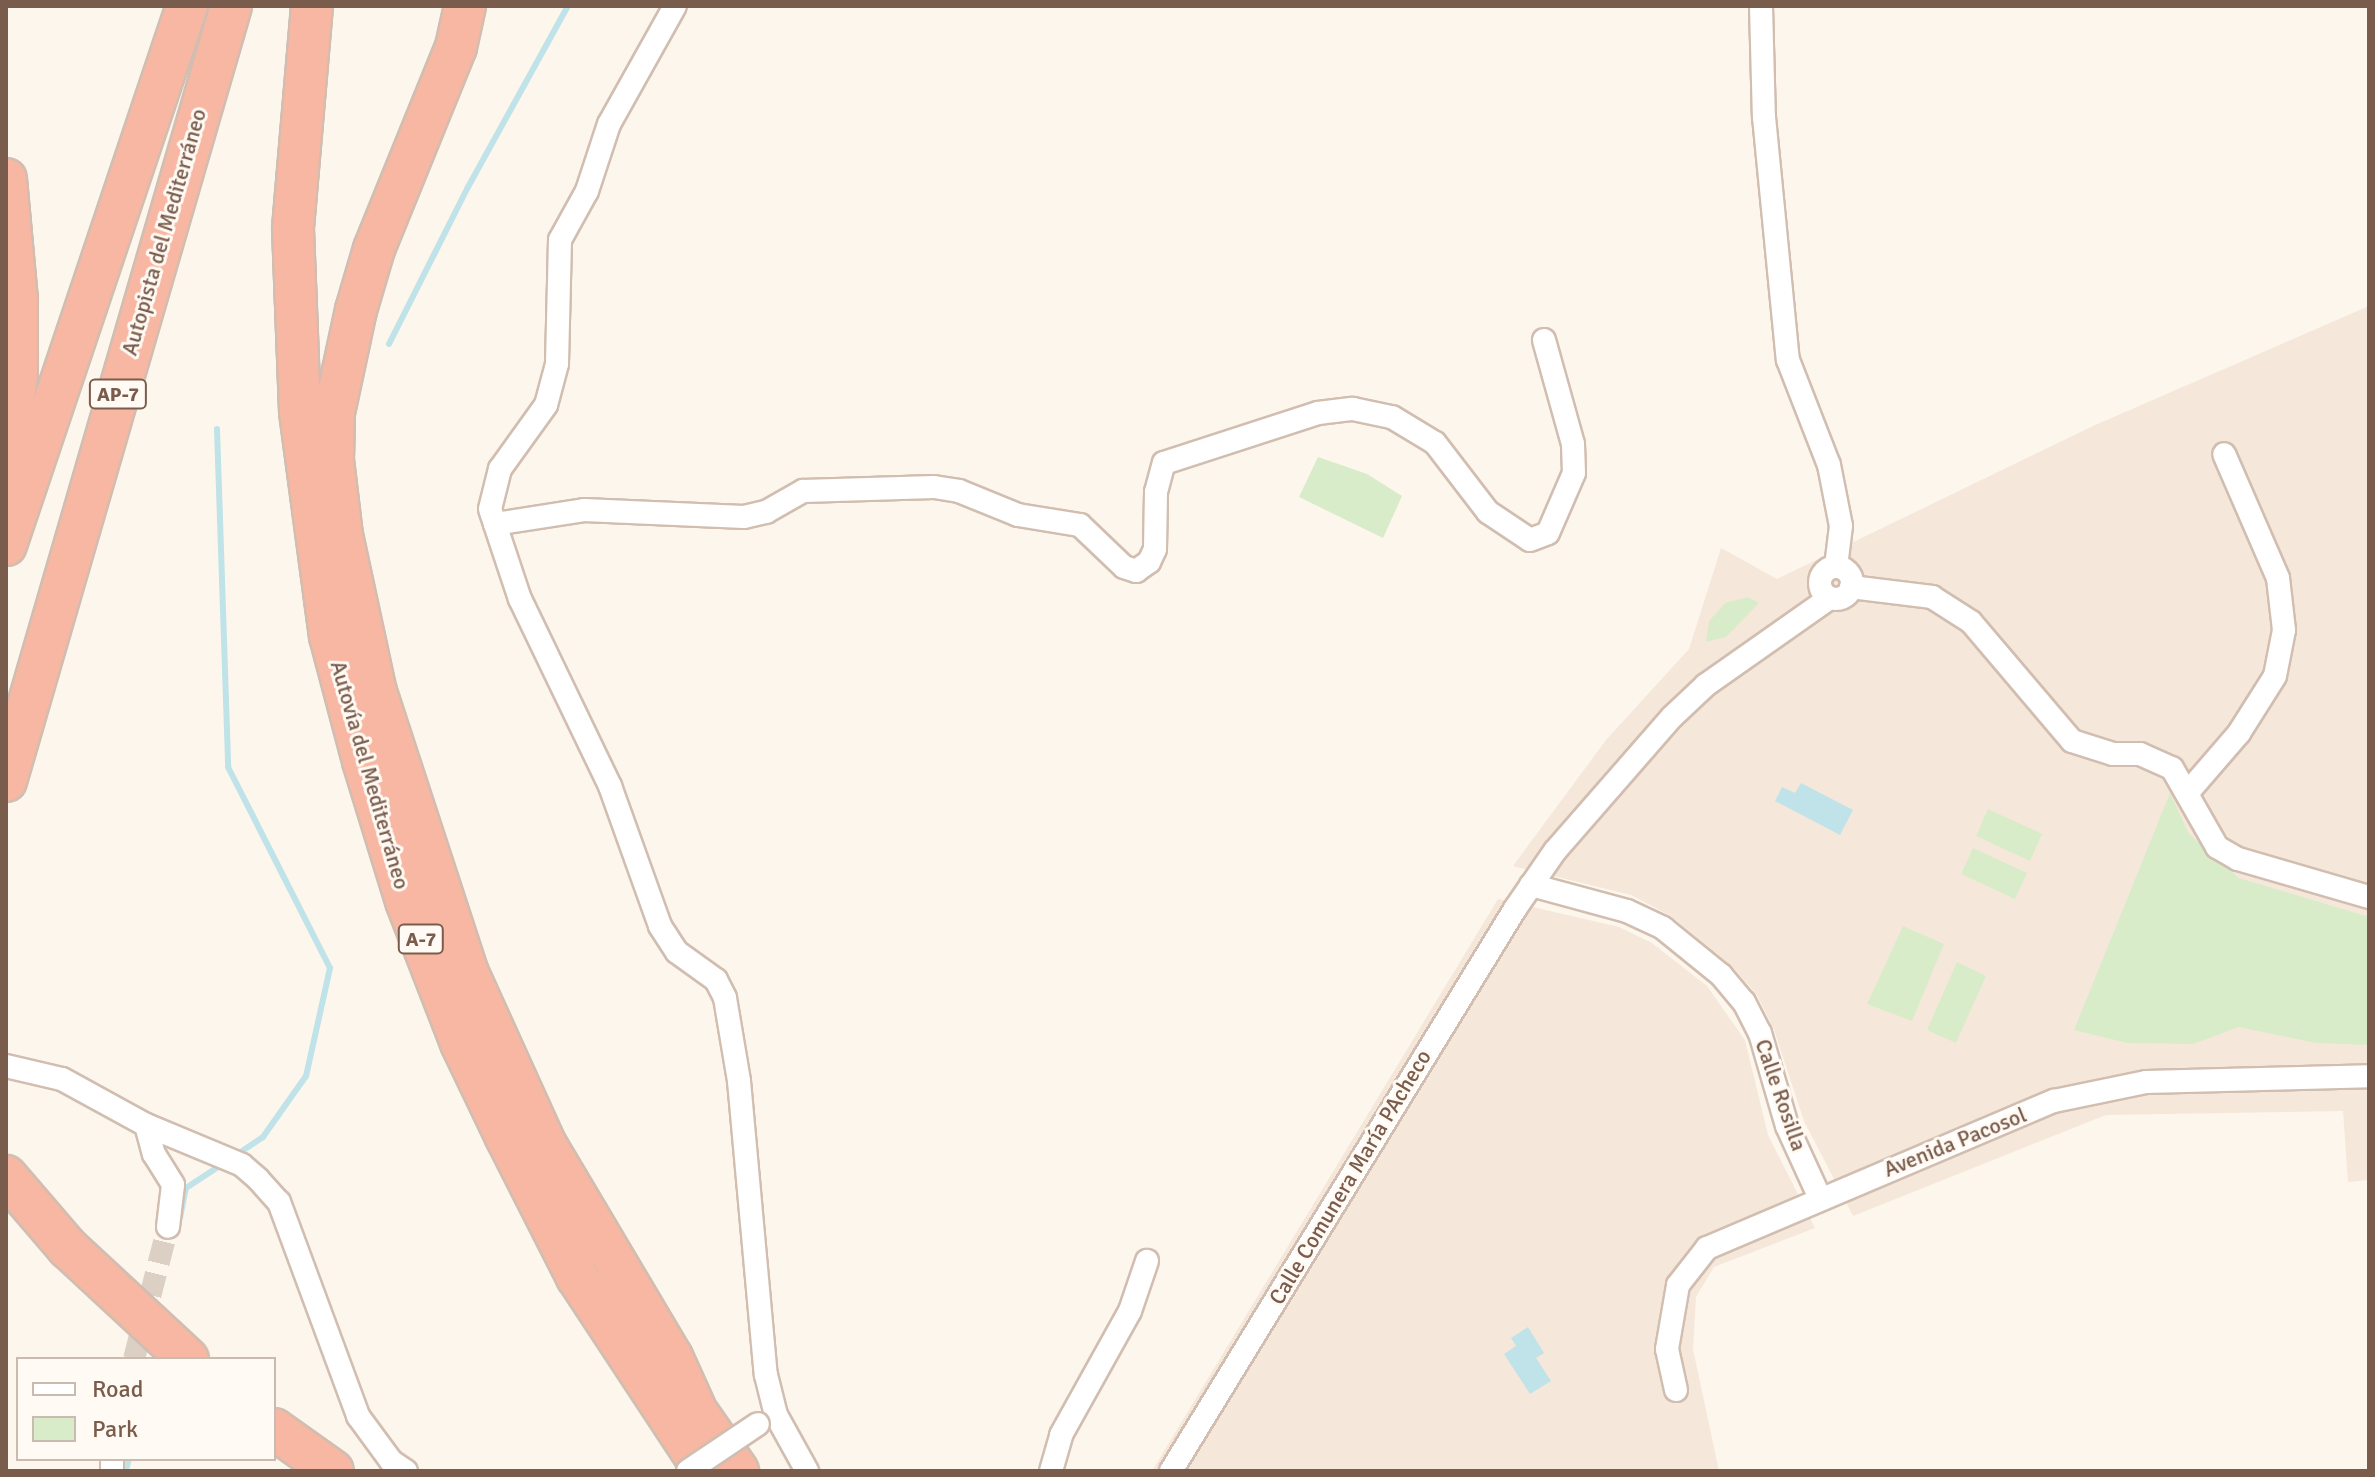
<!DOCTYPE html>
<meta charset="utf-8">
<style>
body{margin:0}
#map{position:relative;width:2375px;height:1477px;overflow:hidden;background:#fdf6ec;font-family:Signika,sans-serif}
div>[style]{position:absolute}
.residential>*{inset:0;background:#f5e8da}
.green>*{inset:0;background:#d8ecc9}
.water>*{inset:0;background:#bfe3e8}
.stream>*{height:6px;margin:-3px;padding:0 3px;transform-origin:3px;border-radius:3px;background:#bfe3e8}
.street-tunnel>*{height:22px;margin-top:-11px;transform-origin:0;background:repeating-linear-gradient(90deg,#dcd0c4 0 22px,transparent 0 33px)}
.roads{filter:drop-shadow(2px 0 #d1beb0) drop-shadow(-2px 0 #d1beb0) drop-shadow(0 2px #d1beb0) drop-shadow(0 -2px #d1beb0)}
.street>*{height:22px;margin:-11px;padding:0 11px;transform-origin:11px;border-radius:11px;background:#fff}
.street>.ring{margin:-11px;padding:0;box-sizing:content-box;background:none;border:22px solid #fff;border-radius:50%}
.highway>*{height:40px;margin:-20px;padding:0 20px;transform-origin:20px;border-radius:20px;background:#f7b7a3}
.bridges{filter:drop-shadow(2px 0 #d1beb0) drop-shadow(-2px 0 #d1beb0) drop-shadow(0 2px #d1beb0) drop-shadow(0 -2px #d1beb0)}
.street-bridge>*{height:22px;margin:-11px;padding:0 11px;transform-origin:11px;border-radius:11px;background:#fff}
span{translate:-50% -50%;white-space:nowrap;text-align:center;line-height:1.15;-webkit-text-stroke:6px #fffaf3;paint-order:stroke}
.shield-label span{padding:2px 6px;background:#fffaf3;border:2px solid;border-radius:6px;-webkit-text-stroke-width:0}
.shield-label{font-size:20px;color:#7a5c4d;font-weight:700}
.street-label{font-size:22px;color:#7a5c4d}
.frame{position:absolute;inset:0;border:8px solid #7a5c4d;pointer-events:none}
.legend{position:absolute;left:16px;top:1357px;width:260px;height:104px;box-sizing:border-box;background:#fffaf3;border:2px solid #cabbb1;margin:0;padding:10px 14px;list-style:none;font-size:24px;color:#7a5c4d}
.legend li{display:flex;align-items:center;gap:16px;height:40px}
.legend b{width:40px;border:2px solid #cabbb1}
</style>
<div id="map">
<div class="residential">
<div style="clip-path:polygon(2369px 306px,2369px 1180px,2348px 1182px,2343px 1111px,2106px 1115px,1853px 1216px,1804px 1121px,1774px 1030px,1757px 995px,1732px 966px,1671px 916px,1631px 895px,1513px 866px,1606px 740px,1689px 649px,1721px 548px,1777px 579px,2093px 426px)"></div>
<div style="clip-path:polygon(1498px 899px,1619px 927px,1652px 943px,1707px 986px,1745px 1040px,1768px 1135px,1815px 1228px,1714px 1267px,1696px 1297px,1693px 1349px,1719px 1471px,1152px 1471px)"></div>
</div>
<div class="green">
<div style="clip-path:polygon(1318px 457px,1367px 474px,1402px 496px,1383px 538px,1299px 497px)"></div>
<div style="clip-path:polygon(1748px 597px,1759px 603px,1726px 637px,1706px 642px,1709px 621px,1725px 603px)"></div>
<div style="clip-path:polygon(2170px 793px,2189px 834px,2239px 878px,2369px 917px,2369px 1045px,2316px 1043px,2239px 1027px,2193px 1044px,2127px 1043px,2074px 1030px)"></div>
<div style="clip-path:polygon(1988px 809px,2042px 834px,2030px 861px,1976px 836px)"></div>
<div style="clip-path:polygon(1973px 848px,2027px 873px,2015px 899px,1961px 874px)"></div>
<div style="clip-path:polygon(1903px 926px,1944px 944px,1912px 1021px,1867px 1004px)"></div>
<div style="clip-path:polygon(1957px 962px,1986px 976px,1956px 1043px,1927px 1030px)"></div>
</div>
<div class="water">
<div style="clip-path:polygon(1801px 783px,1853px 810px,1840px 835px,1775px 801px,1782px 787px,1795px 793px)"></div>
<div style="clip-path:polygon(1528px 1327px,1544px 1353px,1536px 1358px,1551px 1381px,1530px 1394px,1504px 1354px,1516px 1346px,1511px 1338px)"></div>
</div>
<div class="stream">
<div style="left:389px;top:344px;width:176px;rotate:-63.3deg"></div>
<div style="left:468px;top:187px;width:207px;rotate:-61.1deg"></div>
<div style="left:217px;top:429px;width:338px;rotate:88.1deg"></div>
<div style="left:228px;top:767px;width:225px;rotate:63.1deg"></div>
<div style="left:330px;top:968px;width:111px;rotate:102.5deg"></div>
<div style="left:306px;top:1076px;width:75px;rotate:125.2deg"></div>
<div style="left:263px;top:1137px;width:36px;rotate:146deg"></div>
<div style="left:180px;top:1218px;width:31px;rotate:-79deg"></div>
<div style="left:186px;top:1188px;width:45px;rotate:-33.3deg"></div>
<div style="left:126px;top:1470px;width:11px;rotate:-75deg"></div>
</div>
<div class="street-tunnel">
<div style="left:134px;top:1359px;width:136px;rotate:-75.6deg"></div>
</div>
<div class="roads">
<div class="street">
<div style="left:675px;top:6px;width:135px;rotate:119.2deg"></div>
<div style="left:609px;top:124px;width:71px;rotate:108.2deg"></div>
<div style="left:587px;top:191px;width:56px;rotate:118.9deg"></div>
<div style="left:560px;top:240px;width:124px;rotate:91.4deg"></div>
<div style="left:557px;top:364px;width:42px;rotate:105deg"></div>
<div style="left:546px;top:405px;width:79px;rotate:125.7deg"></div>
<div style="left:500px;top:469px;width:41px;rotate:104deg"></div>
<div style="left:490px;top:509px;width:95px;rotate:71.6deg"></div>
<div style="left:520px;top:599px;width:208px;rotate:64.3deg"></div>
<div style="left:610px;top:786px;width:149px;rotate:70.3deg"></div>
<div style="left:660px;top:926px;width:31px;rotate:57deg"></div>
<div style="left:677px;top:952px;width:48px;rotate:35.7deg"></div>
<div style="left:716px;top:980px;width:20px;rotate:63deg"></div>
<div style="left:725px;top:998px;width:84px;rotate:80.4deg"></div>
<div style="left:739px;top:1081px;width:295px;rotate:84.8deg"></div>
<div style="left:766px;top:1375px;width:41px;rotate:76deg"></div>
<div style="left:776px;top:1415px;width:64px;rotate:61deg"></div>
<div style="left:1761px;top:6px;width:111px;rotate:88.5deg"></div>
<div style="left:1764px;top:117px;width:244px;rotate:84.4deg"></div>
<div style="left:1788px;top:360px;width:113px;rotate:68.7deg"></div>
<div style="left:1829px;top:465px;width:62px;rotate:78.9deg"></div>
<div style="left:1841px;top:526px;width:41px;rotate:97deg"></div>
<div style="left:495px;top:524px;width:90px;rotate:-8.9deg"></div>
<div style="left:584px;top:510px;width:160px;rotate:2.5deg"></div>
<div style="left:744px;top:517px;width:23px;rotate:-13deg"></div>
<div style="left:766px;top:512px;width:43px;rotate:-29.6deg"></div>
<div style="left:803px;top:491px;width:131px;rotate:-1.7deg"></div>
<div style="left:934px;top:487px;width:25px;rotate:9deg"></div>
<div style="left:959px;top:491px;width:64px;rotate:22.1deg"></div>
<div style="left:1018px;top:515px;width:63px;rotate:9.2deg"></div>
<div style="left:1080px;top:525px;width:61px;rotate:43.7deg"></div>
<div style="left:1124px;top:567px;width:13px;rotate:18deg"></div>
<div style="left:1136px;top:571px;width:16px;rotate:-35deg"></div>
<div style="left:1149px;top:562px;width:14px;rotate:-65deg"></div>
<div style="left:1155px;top:549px;width:57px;rotate:-89deg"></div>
<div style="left:1156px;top:492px;width:30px;rotate:-75deg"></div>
<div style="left:1164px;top:463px;width:162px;rotate:-18deg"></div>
<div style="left:1318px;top:413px;width:35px;rotate:-7deg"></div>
<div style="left:1353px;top:409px;width:40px;rotate:12deg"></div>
<div style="left:1392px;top:417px;width:50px;rotate:31.2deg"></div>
<div style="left:1435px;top:443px;width:87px;rotate:52.5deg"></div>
<div style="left:1488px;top:512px;width:50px;rotate:33.7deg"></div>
<div style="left:1530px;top:540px;width:19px;rotate:-21deg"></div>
<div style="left:1548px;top:533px;width:65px;rotate:-66.6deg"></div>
<div style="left:1574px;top:473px;width:29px;rotate:-92deg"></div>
<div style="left:1573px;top:444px;width:108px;rotate:-105.6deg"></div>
<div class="ring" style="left:1820px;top:567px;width:10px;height:10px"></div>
<div style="left:1851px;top:587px;width:82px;rotate:7deg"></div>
<div style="left:1932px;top:597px;width:46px;rotate:32.7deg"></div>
<div style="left:1971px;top:622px;width:156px;rotate:49.7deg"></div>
<div style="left:2072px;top:741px;width:43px;rotate:17.6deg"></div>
<div style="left:2113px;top:754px;width:27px"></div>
<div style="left:2140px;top:754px;width:35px;rotate:24deg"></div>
<div style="left:2172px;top:768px;width:91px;rotate:60.3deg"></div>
<div style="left:2217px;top:847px;width:24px;rotate:30deg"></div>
<div style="left:2238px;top:859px;width:136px;rotate:16.2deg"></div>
<div style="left:2189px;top:791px;width:77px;rotate:-49.2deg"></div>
<div style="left:2239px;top:733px;width:67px;rotate:-57.7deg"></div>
<div style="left:2275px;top:676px;width:47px;rotate:-78.9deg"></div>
<div style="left:2284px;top:630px;width:52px;rotate:-96.6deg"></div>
<div style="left:2278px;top:578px;width:135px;rotate:-113.5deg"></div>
<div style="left:1531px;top:885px;width:99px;rotate:15.2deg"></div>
<div style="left:1627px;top:911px;width:40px;rotate:25deg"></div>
<div style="left:1663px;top:928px;width:75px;rotate:39deg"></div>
<div style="left:1721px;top:975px;width:35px;rotate:50deg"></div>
<div style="left:1744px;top:1002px;width:35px;rotate:63deg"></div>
<div style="left:1760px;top:1033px;width:97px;rotate:73.8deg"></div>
<div style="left:1787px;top:1126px;width:79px;rotate:65.4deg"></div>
<div style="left:6px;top:1066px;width:57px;rotate:13.1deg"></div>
<div style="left:62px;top:1079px;width:96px;rotate:28.7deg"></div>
<div style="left:146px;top:1125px;width:104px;rotate:22.6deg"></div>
<div style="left:242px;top:1165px;width:21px;rotate:41deg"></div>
<div style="left:258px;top:1179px;width:31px;rotate:48deg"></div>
<div style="left:279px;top:1202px;width:228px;rotate:69.7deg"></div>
<div style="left:358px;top:1416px;width:56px;rotate:53.7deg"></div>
<div style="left:391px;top:1461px;width:18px;rotate:34deg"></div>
<div style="left:146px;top:1125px;width:30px;rotate:75deg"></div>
<div style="left:154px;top:1154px;width:36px;rotate:58deg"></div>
<div style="left:173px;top:1185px;width:42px;rotate:96.8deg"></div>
<div style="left:1676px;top:1390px;width:42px;rotate:-102.4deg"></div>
<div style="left:1667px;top:1349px;width:65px;rotate:-80.2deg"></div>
<div style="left:1678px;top:1285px;width:47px;rotate:-51.9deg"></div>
<div style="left:1707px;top:1248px;width:377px;rotate:-23deg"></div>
<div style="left:2054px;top:1101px;width:94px;rotate:-11.7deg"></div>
<div style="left:2146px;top:1082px;width:223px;rotate:-1.5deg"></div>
<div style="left:112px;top:1459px;width:12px;rotate:90deg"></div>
<div style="left:1051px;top:1471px;width:37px;rotate:-74deg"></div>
<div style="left:1061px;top:1435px;width:142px;rotate:-60.9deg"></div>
<div style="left:1130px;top:1311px;width:53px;rotate:-71.2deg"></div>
<div style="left:1171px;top:1471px;width:659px;rotate:-58.53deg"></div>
<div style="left:1515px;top:909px;width:70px;rotate:-55.4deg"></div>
<div style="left:1555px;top:851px;width:178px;rotate:-48.9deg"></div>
<div style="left:1672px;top:717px;width:47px;rotate:-43.3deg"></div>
<div style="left:1706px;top:685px;width:151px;rotate:-35.1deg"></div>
</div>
<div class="highway">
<div style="left:312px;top:6px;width:224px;rotate:94.9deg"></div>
<div style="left:293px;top:229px;width:183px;rotate:87.8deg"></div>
<div style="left:300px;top:412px;width:226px;rotate:82.4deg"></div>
<div style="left:330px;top:636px;width:129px;rotate:75.2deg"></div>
<div style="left:363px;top:761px;width:146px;rotate:72.9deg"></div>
<div style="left:406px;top:901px;width:152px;rotate:68.8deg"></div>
<div style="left:461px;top:1043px;width:104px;rotate:64.4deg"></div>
<div style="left:506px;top:1137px;width:157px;rotate:63.1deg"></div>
<div style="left:577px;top:1277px;width:232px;rotate:56.6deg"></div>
<div style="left:465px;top:6px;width:42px;rotate:102.4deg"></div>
<div style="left:456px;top:47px;width:218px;rotate:112.1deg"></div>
<div style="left:374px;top:249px;width:64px;rotate:106.4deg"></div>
<div style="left:356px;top:310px;width:105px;rotate:102.1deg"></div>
<div style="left:334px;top:413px;width:47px;rotate:91.2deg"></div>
<div style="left:333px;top:460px;width:76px;rotate:83.2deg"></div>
<div style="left:342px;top:535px;width:161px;rotate:77.8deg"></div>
<div style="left:376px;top:692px;width:293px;rotate:71.9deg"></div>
<div style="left:467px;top:971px;width:191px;rotate:65.6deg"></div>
<div style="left:546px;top:1145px;width:247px;rotate:59.3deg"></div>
<div style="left:672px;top:1357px;width:56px;rotate:65.7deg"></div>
<div style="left:6px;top:179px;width:121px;rotate:84.8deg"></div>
<div style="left:17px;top:299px;width:74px;rotate:90deg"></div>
<div style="left:17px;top:373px;width:103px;rotate:96.2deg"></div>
<div style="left:6px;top:545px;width:569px;rotate:-71.44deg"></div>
<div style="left:6px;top:781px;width:807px;rotate:-73.81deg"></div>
<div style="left:6px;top:1176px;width:95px;rotate:49.3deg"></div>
<div style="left:68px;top:1248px;width:163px;rotate:42.8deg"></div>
<div style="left:699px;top:1415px;width:68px;rotate:55.1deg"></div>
<div style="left:274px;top:1429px;width:72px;rotate:35.4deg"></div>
</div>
</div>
<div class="bridges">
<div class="street-bridge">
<div style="left:688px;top:1471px;width:84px;rotate:-33.9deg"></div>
</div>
</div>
<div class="shield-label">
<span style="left:118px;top:394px">AP-7</span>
<span style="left:421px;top:939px">A-7</span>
</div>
<div class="street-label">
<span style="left:164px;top:232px;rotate:-74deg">Autopista del Mediterráneo</span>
<span style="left:370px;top:775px;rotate:74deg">Autovía del Mediterráneo</span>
<span style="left:1781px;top:1095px;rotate:71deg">Calle Rosilla</span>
<span style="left:1955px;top:1142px;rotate:-22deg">Avenida Pacosol</span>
<span style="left:1350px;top:1177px;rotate:-59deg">Calle Comunera María PAcheco</span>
</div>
<div class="frame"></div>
<ul class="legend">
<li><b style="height:10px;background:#fff"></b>Road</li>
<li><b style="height:22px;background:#d8ecc9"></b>Park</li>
</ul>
</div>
